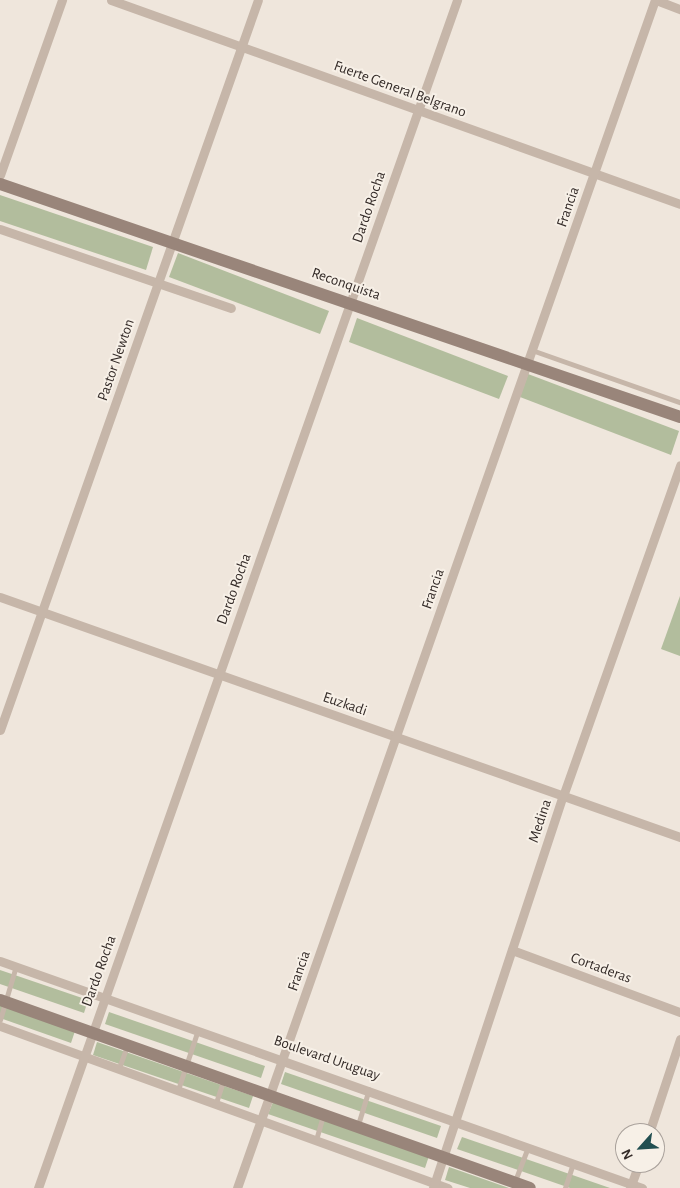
<!DOCTYPE html>
<style>
body{margin:0}
#map{position:relative;width:680px;height:1188px;overflow:hidden;background:#efe6dc;font-family:"Alegreya Sans",sans-serif}
div>[style]{position:absolute}
.green>*{inset:0;background:#b2bd9d}
.lane>*{height:4.5px;margin:-2.25px;padding:0 2.25px;transform-origin:2.25px;border-radius:2.25px;background:#c6b6a9}
.street>*{height:9px;margin:-4.5px;padding:0 4.5px;transform-origin:4.5px;border-radius:4.5px;background:#c6b6a9}
.secondary>*{height:12px;margin:-6px;padding:0 6px;transform-origin:6px;border-radius:6px;background:#99857a}
span{translate:-50% -50%;white-space:nowrap;text-align:center;line-height:1.15;-webkit-text-stroke:4px #f7f0e7;paint-order:stroke}
.street-label{font-size:15px;color:#342b28}
.north{position:absolute;left:615px;top:1123px;width:50px;height:50px;box-sizing:border-box;background:#f7f0e7;border:1px solid #a9a19b;border-radius:50%;rotate:244deg;font-size:14px;font-weight:700;line-height:20px;text-align:center;color:#342b28}
.north::after{content:'';display:block;margin:auto;width:18px;height:22px;background:#224f51;clip-path:polygon(50% 0,100% 100%,50% 72%,0 100%)}
</style>
<div id="map">
<div class="green">
<div style="clip-path:polygon(0 195px,153px 247px,146px 270px,0 221px)"></div>
<div style="clip-path:polygon(178px 253px,329px 311px,320px 334px,169px 277px)"></div>
<div style="clip-path:polygon(357px 318px,508px 376px,499px 399px,349px 342px)"></div>
<div style="clip-path:polygon(528px 374px,679px 431px,671px 455px,520px 397px)"></div>
<div style="clip-path:polygon(680px 596px,680px 656px,661px 649px)"></div>
<div style="clip-path:polygon(0 970px,88px 1000px,84px 1013px,0 984px)"></div>
<div style="clip-path:polygon(0 1005px,75px 1031px,71px 1043px,0 1018px)"></div>
<div style="clip-path:polygon(109px 1012px,265px 1066px,261px 1078px,105px 1024px)"></div>
<div style="clip-path:polygon(97px 1042px,253px 1096px,249px 1108px,93px 1055px)"></div>
<div style="clip-path:polygon(285px 1072px,441px 1126px,437px 1138px,281px 1084px)"></div>
<div style="clip-path:polygon(273px 1102px,429px 1156px,425px 1168px,268px 1114px)"></div>
<div style="clip-path:polygon(462px 1137px,610px 1188px,570px 1188px,457px 1149px)"></div>
<div style="clip-path:polygon(449px 1167px,509px 1188px,470px 1188px,445px 1180px)"></div>
</div>
<div class="lane">
<div style="left:532px;top:350px;width:157px;rotate:19.4deg"></div>
<div style="left:0;top:1020px;width:56px;rotate:-73.5deg"></div>
<div style="left:119px;top:1068px;width:23px;rotate:-70deg"></div>
<div style="left:178px;top:1090px;width:63px;rotate:-71.6deg"></div>
<div style="left:216px;top:1103px;width:23px;rotate:-72deg"></div>
<div style="left:358px;top:1125px;width:37px;rotate:-73deg"></div>
<div style="left:316px;top:1140px;width:26px;rotate:-74deg"></div>
<div style="left:515px;top:1181px;width:36px;rotate:-69deg"></div>
<div style="left:565px;top:1188px;width:26px;rotate:-72deg"></div>
</div>
<div class="street">
<div style="left:111px;top:0;width:604px;rotate:19.72deg"></div>
<div style="left:656px;top:0;width:26px;rotate:21deg"></div>
<div style="left:0;top:175px;width:186px;rotate:-70.5deg"></div>
<div style="left:0;top:229px;width:244px;rotate:18.9deg"></div>
<div style="left:0;top:597px;width:721px;rotate:19.44deg"></div>
<div style="left:0;top:730px;width:774px;rotate:-70.54deg"></div>
<div style="left:512px;top:950px;width:179px;rotate:20.3deg"></div>
<div style="left:0;top:961px;width:681px;rotate:19.47deg"></div>
<div style="left:0;top:1026px;width:476px;rotate:19.9deg"></div>
<div style="left:649px;top:1133px;width:99px;rotate:-71.7deg"></div>
<div style="left:38px;top:1188px;width:1260px;rotate:-70.57deg"></div>
<div style="left:237px;top:1188px;width:1259px;rotate:-70.62deg"></div>
<div style="left:433px;top:1188px;width:413px;rotate:-71.7deg"></div>
<div style="left:563px;top:796px;width:351px;rotate:-70.5deg"></div>
<div style="left:630px;top:1188px;width:27px;rotate:-70deg"></div>
</div>
<div class="secondary">
<div style="left:0;top:184px;width:719px;rotate:18.91deg"></div>
<div style="left:0;top:1000px;width:562px;rotate:19.53deg"></div>
</div>
<div class="street-label">
<span style="left:400px;top:89px;rotate:20deg">Fuerte General Belgrano</span>
<span style="left:369px;top:207px;rotate:-71deg">Dardo Rocha</span>
<span style="left:568px;top:207px;rotate:-71deg">Francia</span>
<span style="left:346px;top:284px;rotate:19deg">Reconquista</span>
<span style="left:116px;top:360px;rotate:-71deg">Pastor Newton</span>
<span style="left:234px;top:589px;rotate:-70deg">Dardo Rocha</span>
<span style="left:433px;top:589px;rotate:-71deg">Francia</span>
<span style="left:345px;top:704px;rotate:19deg">Euzkadi</span>
<span style="left:540px;top:821px;rotate:-72deg">Medina</span>
<span style="left:601px;top:968px;rotate:20deg">Cortaderas</span>
<span style="left:99px;top:971px;rotate:-70deg">Dardo Rocha</span>
<span style="left:299px;top:971px;rotate:-71deg">Francia</span>
<span style="left:327px;top:1058px;rotate:19deg">Boulevard Uruguay</span>
</div>
<div class="north">N</div>
</div>
